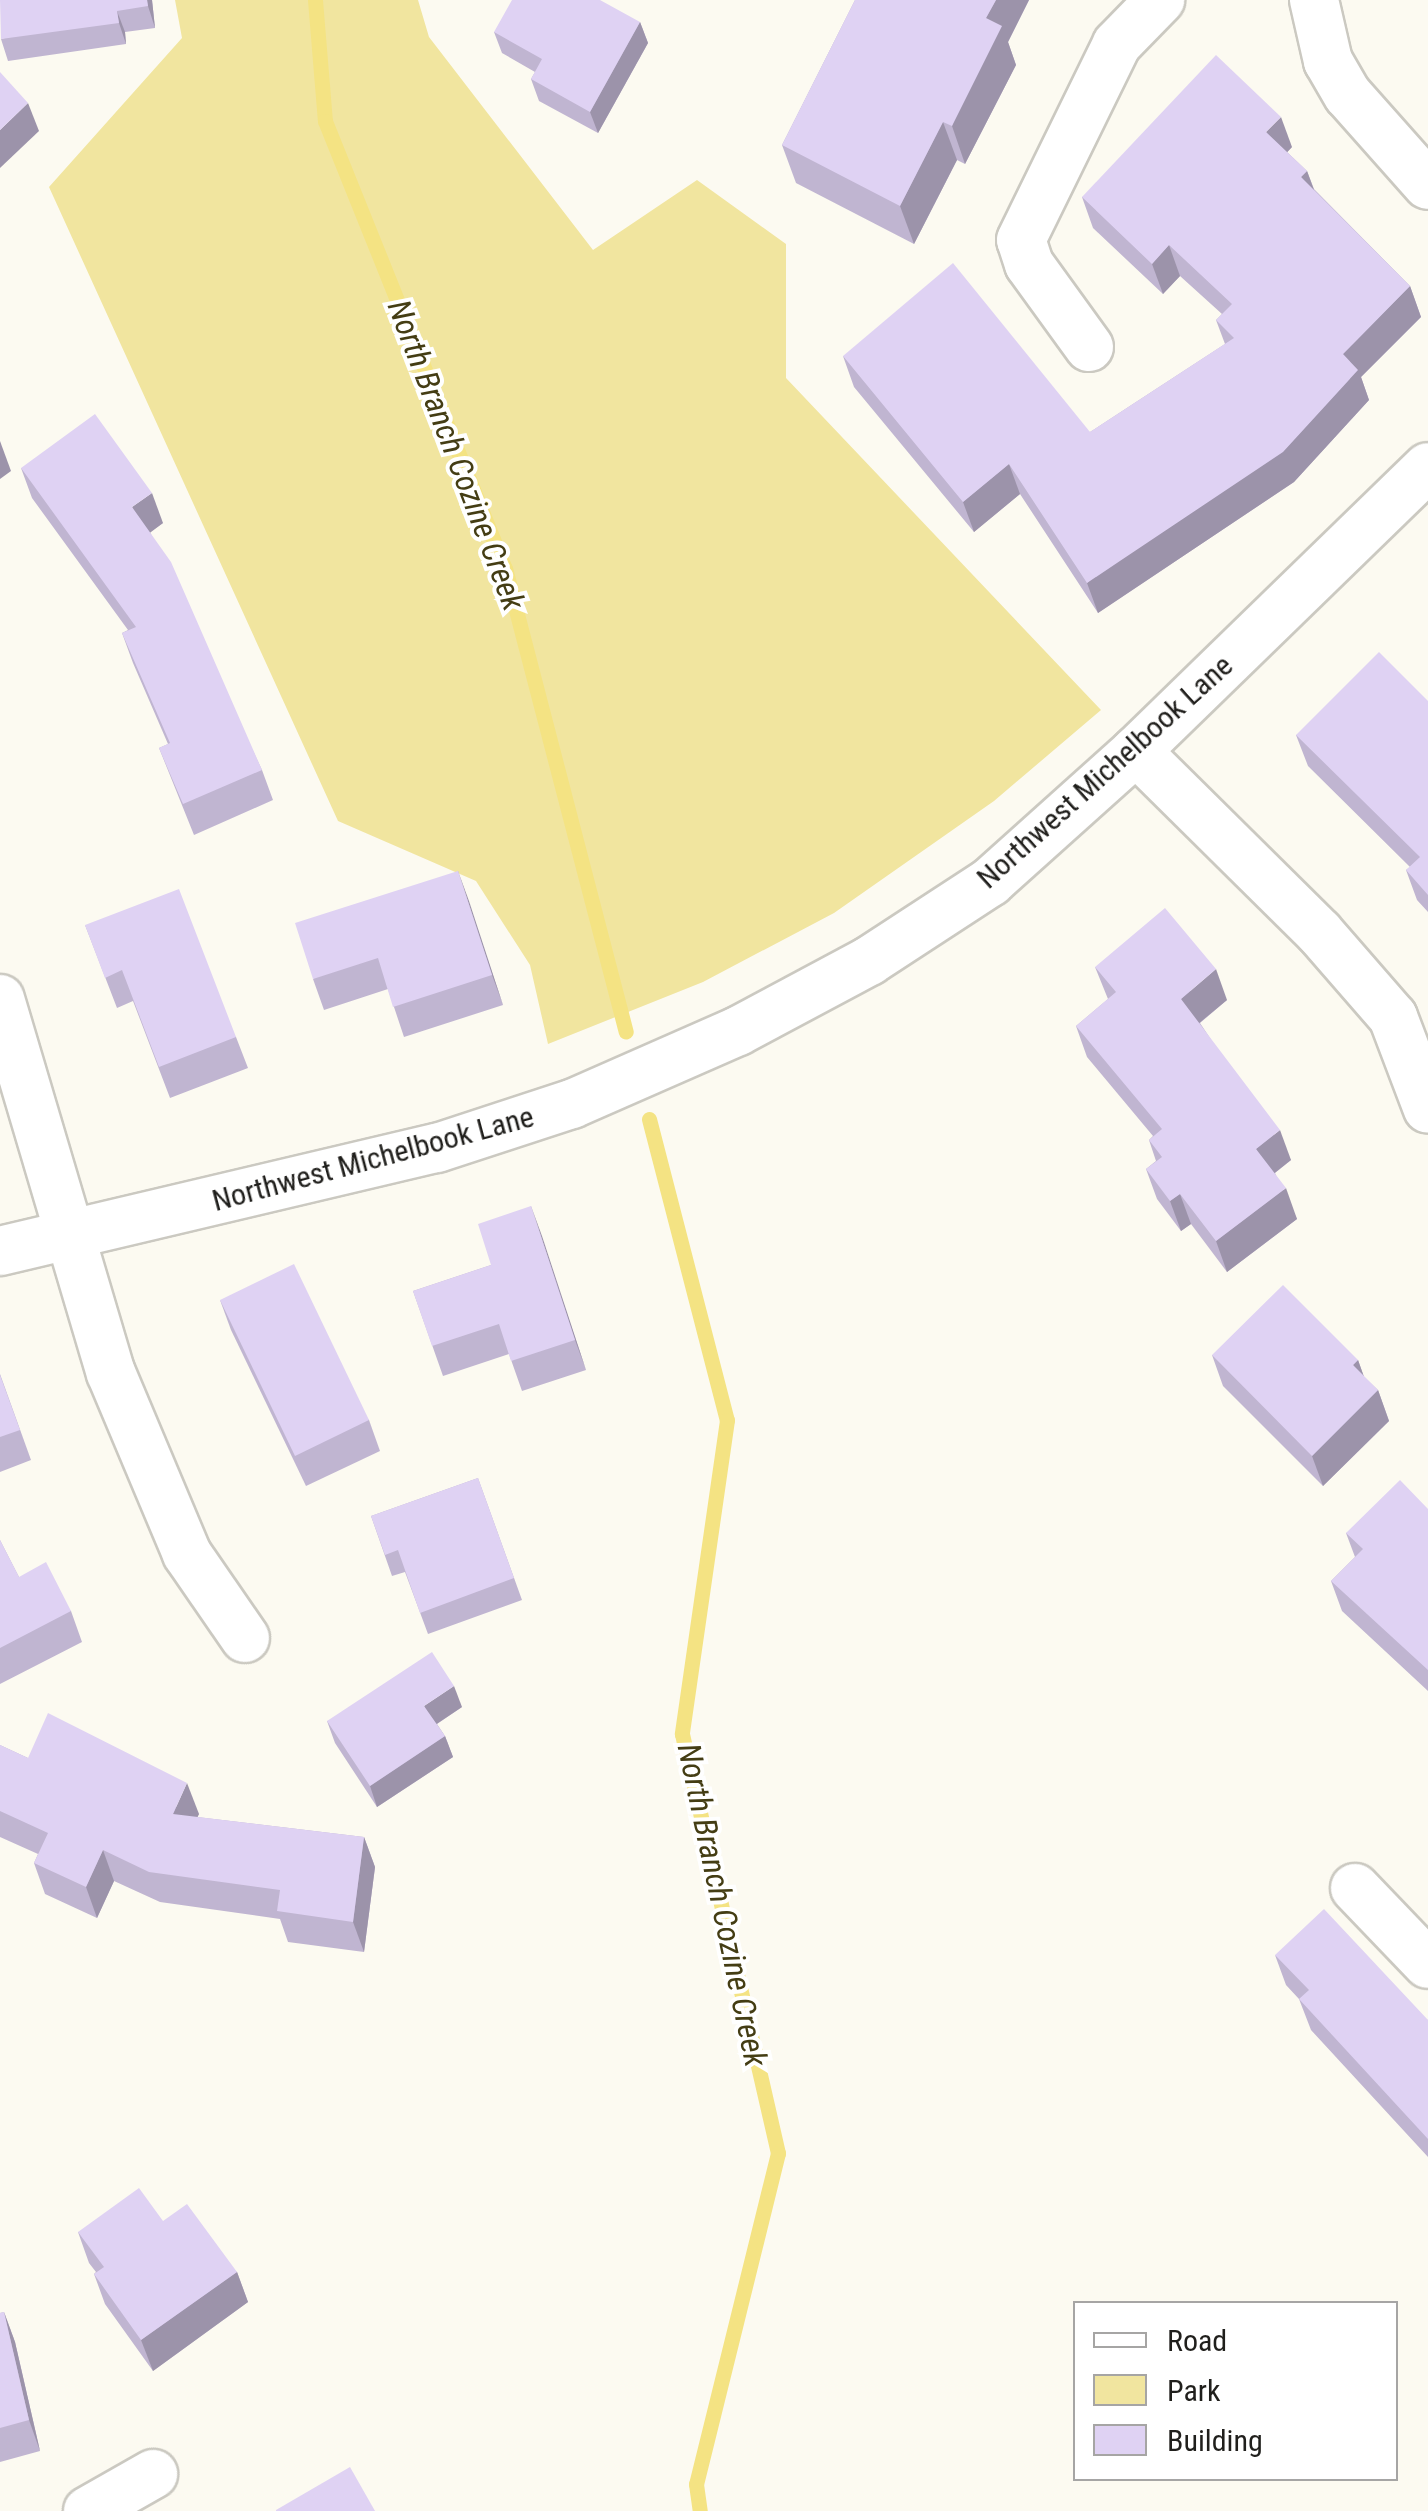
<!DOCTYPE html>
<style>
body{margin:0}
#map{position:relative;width:1428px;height:2511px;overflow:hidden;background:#fcfaf1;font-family:"Roboto Condensed",sans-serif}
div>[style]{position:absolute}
.green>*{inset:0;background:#f1e59f}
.stream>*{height:15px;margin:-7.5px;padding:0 7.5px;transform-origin:7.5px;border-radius:7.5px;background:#f4e383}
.roads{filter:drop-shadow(2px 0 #cbc9c1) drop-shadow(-2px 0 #cbc9c1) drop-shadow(0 2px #cbc9c1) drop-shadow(0 -2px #cbc9c1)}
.minor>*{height:48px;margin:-24px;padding:0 24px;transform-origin:24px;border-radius:24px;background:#fff}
.wall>*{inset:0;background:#c0b5d1}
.shaded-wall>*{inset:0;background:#9c93aa}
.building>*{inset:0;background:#dfd2f3}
span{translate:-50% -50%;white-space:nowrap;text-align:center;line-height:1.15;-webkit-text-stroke:8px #fff;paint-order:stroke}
.street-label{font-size:30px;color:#201f1c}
.water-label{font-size:32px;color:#443d14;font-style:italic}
.legend{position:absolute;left:1073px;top:2301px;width:325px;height:180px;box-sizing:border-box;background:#fff;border:2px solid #a6a5a4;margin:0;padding:12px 18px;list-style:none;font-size:30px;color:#201f1c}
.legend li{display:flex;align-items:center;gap:20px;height:50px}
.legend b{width:50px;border:2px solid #a6a5a4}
</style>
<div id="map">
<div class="green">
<div style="clip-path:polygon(175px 0,418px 0,429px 37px,593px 250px,697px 180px,786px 244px,786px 378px,1101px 710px,994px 801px,834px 913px,703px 982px,548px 1044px,530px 965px,476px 881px,338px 821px,49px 187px,182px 38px)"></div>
</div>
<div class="stream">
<div style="left:315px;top:0;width:121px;rotate:85.3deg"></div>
<div style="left:325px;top:121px;width:482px;rotate:68.1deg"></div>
<div style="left:505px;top:568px;width:479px;rotate:75.4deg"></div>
<div style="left:649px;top:1119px;width:311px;rotate:75.5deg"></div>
<div style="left:727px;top:1420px;width:317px;rotate:98.2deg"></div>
<div style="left:682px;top:1734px;width:430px;rotate:77.1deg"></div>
<div style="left:778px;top:2153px;width:341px;rotate:103.9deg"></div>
<div style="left:696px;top:2484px;width:27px;rotate:82deg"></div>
</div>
<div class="roads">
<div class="minor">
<div style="left:1314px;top:0;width:63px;rotate:77.1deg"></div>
<div style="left:1328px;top:61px;width:39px;rotate:60deg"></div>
<div style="left:1348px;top:95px;width:120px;rotate:48.4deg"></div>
<div style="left:1089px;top:347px;width:102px;rotate:-125.9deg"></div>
<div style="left:1029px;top:264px;width:25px;rotate:-108deg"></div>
<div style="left:1021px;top:240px;width:218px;rotate:-63.9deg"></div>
<div style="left:1117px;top:44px;width:62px;rotate:-45.7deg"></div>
<div style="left:1136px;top:751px;width:257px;rotate:44.7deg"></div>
<div style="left:1319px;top:932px;width:113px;rotate:49deg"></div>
<div style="left:1393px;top:1017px;width:98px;rotate:69.2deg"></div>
<div style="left:0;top:999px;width:390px;rotate:73.5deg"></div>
<div style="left:111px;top:1373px;width:196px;rotate:67.2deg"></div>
<div style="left:187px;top:1554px;width:102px;rotate:55.4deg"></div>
<div style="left:0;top:1251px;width:449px;rotate:-13.3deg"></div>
<div style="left:437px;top:1148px;width:142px;rotate:-18.1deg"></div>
<div style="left:572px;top:1104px;width:181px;rotate:-23.7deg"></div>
<div style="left:738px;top:1031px;width:149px;rotate:-28.1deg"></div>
<div style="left:869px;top:961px;width:145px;rotate:-33.1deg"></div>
<div style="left:990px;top:882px;width:196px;rotate:-41.9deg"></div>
<div style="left:1136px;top:751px;width:407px;rotate:-44.2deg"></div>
<div style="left:1355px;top:1888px;width:105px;rotate:46.2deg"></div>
<div style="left:88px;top:2511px;width:75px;rotate:-29.6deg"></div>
</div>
</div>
<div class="wall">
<div style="clip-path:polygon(152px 0,155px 28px,125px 32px,126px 44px,8px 61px,1px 39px)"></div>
<div style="clip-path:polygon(855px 0,1029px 0,1008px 42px,1016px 65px,965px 164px,957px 160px,914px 244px,796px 183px,782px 145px)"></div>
<div style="clip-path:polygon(640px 22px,648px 43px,598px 133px,539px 101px,531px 79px,535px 72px,502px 53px,494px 32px)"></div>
<div style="clip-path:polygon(1292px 147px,1287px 152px,1307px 171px,1314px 189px,1410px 286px,1421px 317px,1361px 377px,1369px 400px,1294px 482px,1098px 613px,1020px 494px,974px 532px,854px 387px,843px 356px,1090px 432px,1225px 344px,1216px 320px,1222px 314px,1180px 276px,1163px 294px,1093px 228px,1082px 197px)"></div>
<div style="clip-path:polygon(21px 468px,163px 523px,150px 532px,262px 770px,273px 800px,194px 835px,159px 748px,168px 744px,133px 663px,122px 633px,128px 630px,32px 498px)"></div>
<div style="clip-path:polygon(1428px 701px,1428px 912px,1417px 900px,1406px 870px,1410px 867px,1308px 766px,1296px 735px)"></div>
<div style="clip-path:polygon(458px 871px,503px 1005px,404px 1037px,388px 989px,324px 1010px,313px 979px)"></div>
<div style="clip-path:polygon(85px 925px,236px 1037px,248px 1068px,170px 1098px,133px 1001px,117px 1008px)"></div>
<div style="clip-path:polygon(1095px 967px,1227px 1000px,1200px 1023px,1291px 1160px,1275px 1173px,1297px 1219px,1227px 1272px,1191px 1224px,1181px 1231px,1157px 1199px,1146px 1169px,1156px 1161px,1149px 1140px,1153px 1136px,1087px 1057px,1076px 1026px,1108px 999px)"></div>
<div style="clip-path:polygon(531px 1206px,586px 1370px,522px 1391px,509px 1354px,443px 1376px,413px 1291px,491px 1265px)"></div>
<div style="clip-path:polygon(220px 1300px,369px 1420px,380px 1451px,306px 1486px,231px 1330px)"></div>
<div style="clip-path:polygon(1212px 1355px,1358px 1360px,1364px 1377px,1378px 1390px,1389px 1421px,1323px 1486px,1223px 1386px)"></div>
<div style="clip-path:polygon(0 1374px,31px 1460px,0 1472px)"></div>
<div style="clip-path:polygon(478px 1478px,522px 1600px,428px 1634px,405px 1572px,392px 1576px,371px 1516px)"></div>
<div style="clip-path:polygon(1428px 1509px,1428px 1691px,1342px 1611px,1331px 1581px,1355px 1557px,1346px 1533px)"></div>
<div style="clip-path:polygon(0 1540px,19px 1577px,71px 1611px,82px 1642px,0 1684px)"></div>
<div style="clip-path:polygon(462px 1707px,437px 1724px,445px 1736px,453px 1757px,377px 1807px,335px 1743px,327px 1721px)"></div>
<div style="clip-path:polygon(0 1745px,28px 1758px,199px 1814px,197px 1817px,364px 1837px,375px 1867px,364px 1952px,288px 1942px,280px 1919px,160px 1902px,114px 1881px,97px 1918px,45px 1894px,34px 1863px,38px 1854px,0 1837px)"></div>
<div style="clip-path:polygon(1275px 1955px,1428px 2020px,1428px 2157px,1311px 2030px,1299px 1999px,1286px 1985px)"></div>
<div style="clip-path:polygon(163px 2221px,237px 2272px,248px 2302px,153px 2371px,105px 2304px,94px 2274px,96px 2272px,89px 2263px,78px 2232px)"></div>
<div style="clip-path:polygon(4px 2312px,15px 2342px,40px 2451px,0 2462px,0 2313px)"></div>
</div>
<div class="shaded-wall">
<div style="clip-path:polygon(147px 0,152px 0,155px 28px,148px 6px)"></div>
<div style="clip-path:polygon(996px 0,1029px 0,1008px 42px,1016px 65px,965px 164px,952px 126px,986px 18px)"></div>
<div style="clip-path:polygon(117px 11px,125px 32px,126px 44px,119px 23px)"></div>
<div style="clip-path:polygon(640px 22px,648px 43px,598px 133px,590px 112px)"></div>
<div style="clip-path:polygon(28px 103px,39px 131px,0 168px,0 130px)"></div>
<div style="clip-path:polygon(1281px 117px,1292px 147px,1277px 163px,1266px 132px)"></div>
<div style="clip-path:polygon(943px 122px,957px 160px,914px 244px,900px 206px)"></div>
<div style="clip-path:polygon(1307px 171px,1318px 201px,1301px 177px)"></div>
<div style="clip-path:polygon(1169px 245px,1180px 276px,1163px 294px,1152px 264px)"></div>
<div style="clip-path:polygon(1410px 286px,1421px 317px,1361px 377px,1369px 400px,1294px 482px,1098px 613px,1087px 583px,1343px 354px)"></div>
<div style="clip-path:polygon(0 441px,11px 471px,0 479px)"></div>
<div style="clip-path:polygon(1009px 464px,1020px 494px,974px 532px,963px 502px)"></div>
<div style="clip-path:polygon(152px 493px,163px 523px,143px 538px,132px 507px)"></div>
<div style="clip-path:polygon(458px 871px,469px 901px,503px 1005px,492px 975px)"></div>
<div style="clip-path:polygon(1216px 969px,1227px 1000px,1192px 1029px,1181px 999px)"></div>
<div style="clip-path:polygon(1280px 1130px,1291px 1160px,1267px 1179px,1256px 1149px)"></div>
<div style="clip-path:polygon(1286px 1188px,1297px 1219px,1227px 1272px,1216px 1241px)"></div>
<div style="clip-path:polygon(1180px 1194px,1191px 1224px,1181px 1231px,1170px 1201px)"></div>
<div style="clip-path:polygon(531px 1206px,542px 1236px,586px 1370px,575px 1340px)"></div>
<div style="clip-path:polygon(1358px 1360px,1369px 1391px,1353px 1365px)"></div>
<div style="clip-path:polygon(1378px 1390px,1389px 1421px,1323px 1486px,1312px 1456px)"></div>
<div style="clip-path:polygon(454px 1686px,462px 1707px,432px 1727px,424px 1706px)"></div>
<div style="clip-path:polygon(445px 1736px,453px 1757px,377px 1807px,370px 1786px)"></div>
<div style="clip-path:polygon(187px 1783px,199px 1814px,184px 1845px,173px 1814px)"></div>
<div style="clip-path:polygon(364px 1837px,375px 1867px,364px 1952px,353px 1922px)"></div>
<div style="clip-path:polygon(103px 1850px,114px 1881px,97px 1918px,86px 1887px)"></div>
<div style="clip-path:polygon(237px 2272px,248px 2302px,153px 2371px,141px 2340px)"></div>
<div style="clip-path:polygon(4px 2312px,15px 2342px,40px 2451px,29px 2420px)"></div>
</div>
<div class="building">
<div style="clip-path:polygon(0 0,147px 0,148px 6px,117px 11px,119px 23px,1px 39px)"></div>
<div style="clip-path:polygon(512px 0,600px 0,640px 22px,590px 112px,531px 79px,542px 59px,494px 32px)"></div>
<div style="clip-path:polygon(855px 0,996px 0,986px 18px,1002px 26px,952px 126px,943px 122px,900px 206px,782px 145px)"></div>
<div style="clip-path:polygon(1216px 55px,1281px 117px,1266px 132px,1307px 171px,1301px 177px,1410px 286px,1343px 354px,1358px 370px,1283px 452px,1087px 583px,1009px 464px,963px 502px,843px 356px,953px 263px,1090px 432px,1234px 338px,1216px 320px,1232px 304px,1169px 245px,1152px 264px,1082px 197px)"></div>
<div style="clip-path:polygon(0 72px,28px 103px,0 130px)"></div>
<div style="clip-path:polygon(95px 414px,152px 493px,132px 507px,171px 562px,262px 770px,183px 804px,159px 748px,170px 743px,122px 633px,136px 627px,21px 468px)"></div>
<div style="clip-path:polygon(1379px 652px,1428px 701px,1428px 895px,1406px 870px,1420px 857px,1296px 735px)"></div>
<div style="clip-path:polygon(458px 871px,492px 975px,393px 1007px,378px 958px,313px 979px,295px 923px)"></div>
<div style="clip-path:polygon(179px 889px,236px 1037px,159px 1067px,122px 970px,105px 978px,85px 925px)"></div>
<div style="clip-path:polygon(1165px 908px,1216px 969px,1181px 999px,1280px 1130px,1256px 1149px,1286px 1188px,1216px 1241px,1180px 1194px,1170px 1201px,1146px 1169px,1162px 1157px,1149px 1140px,1162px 1129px,1076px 1026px,1116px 992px,1095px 967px)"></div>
<div style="clip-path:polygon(531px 1206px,575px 1340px,511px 1361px,499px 1324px,432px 1346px,413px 1291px,491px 1265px,478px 1224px)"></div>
<div style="clip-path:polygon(294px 1264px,369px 1420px,295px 1456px,220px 1300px)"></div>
<div style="clip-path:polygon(1283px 1285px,1358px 1360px,1353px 1365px,1378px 1390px,1312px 1456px,1212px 1355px)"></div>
<div style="clip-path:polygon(0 1375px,20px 1430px,0 1437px)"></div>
<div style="clip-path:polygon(478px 1478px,514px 1578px,420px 1613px,398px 1550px,385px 1555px,371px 1516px)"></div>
<div style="clip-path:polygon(1400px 1480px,1428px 1509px,1428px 1670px,1331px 1581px,1363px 1549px,1346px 1533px)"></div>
<div style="clip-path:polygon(0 1540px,19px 1577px,46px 1562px,71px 1611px,0 1648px)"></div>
<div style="clip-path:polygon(432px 1652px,454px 1686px,424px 1706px,445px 1736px,370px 1786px,327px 1721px)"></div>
<div style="clip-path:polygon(48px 1713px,187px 1783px,173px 1814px,364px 1837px,353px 1922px,277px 1911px,280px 1890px,149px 1872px,103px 1850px,86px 1887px,34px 1863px,48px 1833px,0 1811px,0 1745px,28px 1758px)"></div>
<div style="clip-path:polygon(1324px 1909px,1428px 2020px,1428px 2139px,1299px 1999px,1309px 1990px,1275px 1955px)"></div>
<div style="clip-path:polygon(139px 2188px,163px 2221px,187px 2204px,237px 2272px,141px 2340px,94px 2274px,104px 2267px,78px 2232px)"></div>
<div style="clip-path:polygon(4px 2312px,29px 2420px,0 2428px,0 2313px)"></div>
<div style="clip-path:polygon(350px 2467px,375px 2511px,276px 2511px,276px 2510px)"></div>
</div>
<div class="street-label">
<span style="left:1105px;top:772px;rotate:-42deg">Northwest Michelbook Lane</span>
<span style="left:373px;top:1159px;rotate:-15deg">Northwest Michelbook Lane</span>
</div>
<div class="water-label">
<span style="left:456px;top:455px;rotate:69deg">North Branch Cozine Creek</span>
<span style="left:722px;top:1905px;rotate:78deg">North Branch Cozine Creek</span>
</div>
<ul class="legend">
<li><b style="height:12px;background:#fff"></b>Road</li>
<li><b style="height:28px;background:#f1e59f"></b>Park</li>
<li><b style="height:28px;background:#dfd2f3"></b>Building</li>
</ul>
</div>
